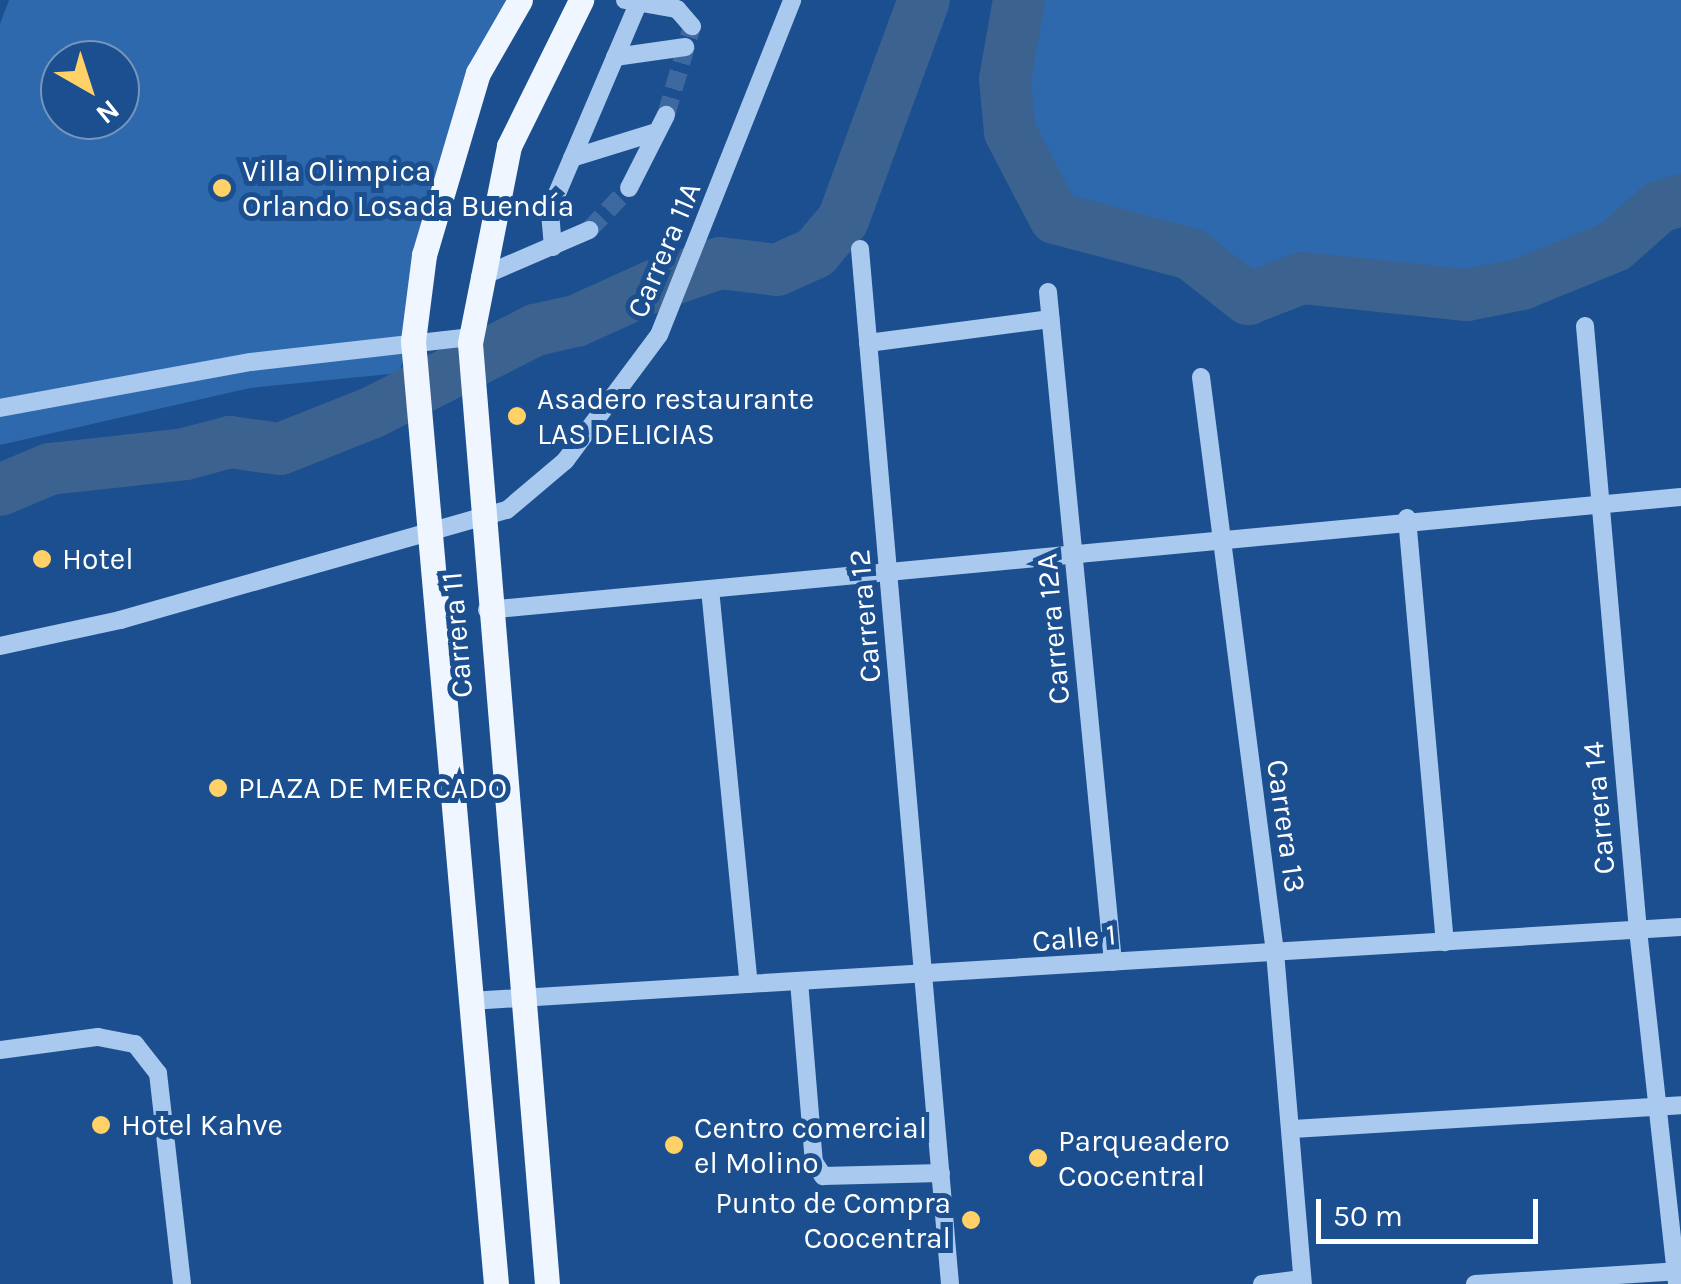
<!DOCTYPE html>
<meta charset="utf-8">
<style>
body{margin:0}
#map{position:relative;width:1681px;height:1284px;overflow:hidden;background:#1b4f8f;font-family:Karla,sans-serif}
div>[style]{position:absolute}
.green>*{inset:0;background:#2e69ad}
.river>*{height:52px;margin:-26px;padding:0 26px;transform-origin:26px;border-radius:26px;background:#3c6290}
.minor-tunnel>*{height:18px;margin-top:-9px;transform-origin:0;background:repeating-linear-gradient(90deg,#3d69a0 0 18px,transparent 0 27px)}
.minor>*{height:18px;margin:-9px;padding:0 9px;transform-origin:9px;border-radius:9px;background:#a9c9ee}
.major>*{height:25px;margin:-12.5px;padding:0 12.5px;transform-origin:12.5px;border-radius:12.5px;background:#f0f6ff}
.dots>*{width:28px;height:28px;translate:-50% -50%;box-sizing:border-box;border:5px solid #1b4f8f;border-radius:50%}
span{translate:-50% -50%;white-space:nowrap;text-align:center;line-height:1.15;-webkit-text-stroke:10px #1b4f8f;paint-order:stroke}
.poi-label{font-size:30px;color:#fff}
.left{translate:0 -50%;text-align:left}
.right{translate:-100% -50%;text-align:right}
.street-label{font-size:30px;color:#fff}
.north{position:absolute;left:40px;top:40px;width:100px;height:100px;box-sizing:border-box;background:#1b4f8f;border:2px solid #7695bc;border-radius:50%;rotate:141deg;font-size:28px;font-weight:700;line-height:40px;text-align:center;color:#fff}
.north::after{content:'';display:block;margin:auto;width:35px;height:45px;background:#ffd166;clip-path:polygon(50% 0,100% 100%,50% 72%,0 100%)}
.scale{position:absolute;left:1316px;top:1199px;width:222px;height:45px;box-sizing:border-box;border:5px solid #fff;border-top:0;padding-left:12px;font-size:30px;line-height:35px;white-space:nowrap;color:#fff;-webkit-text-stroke:8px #1b4f8f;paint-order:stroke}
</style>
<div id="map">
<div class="green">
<div style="clip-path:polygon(evenodd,9px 0,527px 0,478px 73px,424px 255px,400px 373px,250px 388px,0 445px,0 24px,9px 0,60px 60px,120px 60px,120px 120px,60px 120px,60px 60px)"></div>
<div style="clip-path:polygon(1019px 0,1681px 0,1681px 200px,1659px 207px,1615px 246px,1522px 284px,1467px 295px,1303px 278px,1248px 299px,1191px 254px,1055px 218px,1010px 132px,1005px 79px)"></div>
</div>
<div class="river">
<div style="left:1019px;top:0;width:80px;rotate:100deg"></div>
<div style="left:1005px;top:79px;width:53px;rotate:84.6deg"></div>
<div style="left:1010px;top:132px;width:97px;rotate:62.4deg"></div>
<div style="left:1055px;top:218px;width:141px;rotate:14.8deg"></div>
<div style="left:1191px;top:254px;width:73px;rotate:38.3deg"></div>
<div style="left:1248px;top:299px;width:58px;rotate:-21.3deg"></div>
<div style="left:1302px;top:278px;width:166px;rotate:5.9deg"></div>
<div style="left:1467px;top:295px;width:56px;rotate:-11.3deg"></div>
<div style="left:1522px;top:284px;width:100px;rotate:-22.2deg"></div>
<div style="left:1615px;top:246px;width:59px;rotate:-41.6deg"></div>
<div style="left:1659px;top:207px;width:23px;rotate:-18deg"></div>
<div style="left:0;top:490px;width:54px;rotate:-22.8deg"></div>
<div style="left:50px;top:469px;width:136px;rotate:-6.3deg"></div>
<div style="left:185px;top:454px;width:47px;rotate:-14.9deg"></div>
<div style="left:230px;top:442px;width:50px;rotate:8deg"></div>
<div style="left:280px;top:449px;width:98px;rotate:-21.6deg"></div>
<div style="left:371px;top:413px;width:184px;rotate:-26.8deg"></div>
<div style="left:535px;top:330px;width:42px;rotate:-12.4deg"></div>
<div style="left:576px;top:321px;width:85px;rotate:-24.4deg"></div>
<div style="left:653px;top:286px;width:71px;rotate:-18.9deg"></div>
<div style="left:720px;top:263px;width:57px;rotate:7deg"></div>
<div style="left:777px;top:270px;width:42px;rotate:-24.1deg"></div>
<div style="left:815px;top:253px;width:43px;rotate:-49.7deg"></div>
<div style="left:843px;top:220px;width:234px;rotate:-69.8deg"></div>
</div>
<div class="minor-tunnel">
<div style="left:666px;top:115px;width:93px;rotate:-73.7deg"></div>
<div style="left:589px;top:230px;width:58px;rotate:-46.4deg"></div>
</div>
<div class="minor">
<div style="left:625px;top:0;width:53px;rotate:9.8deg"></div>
<div style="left:677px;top:9px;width:23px;rotate:49deg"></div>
<div style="left:615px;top:57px;width:71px;rotate:-8.1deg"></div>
<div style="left:572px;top:158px;width:88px;rotate:-17.2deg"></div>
<div style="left:629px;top:188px;width:82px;rotate:-63.1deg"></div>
<div style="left:553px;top:247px;width:37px;rotate:-95deg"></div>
<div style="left:550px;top:210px;width:224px;rotate:-66.9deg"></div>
<div style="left:860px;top:249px;width:1039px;rotate:85.03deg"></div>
<div style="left:480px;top:277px;width:119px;rotate:-23.3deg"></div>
<div style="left:1048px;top:292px;width:673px;rotate:84.46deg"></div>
<div style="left:1585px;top:326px;width:606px;rotate:84.99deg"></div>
<div style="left:1638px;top:930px;width:356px;rotate:83.7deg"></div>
<div style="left:868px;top:343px;width:184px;rotate:-7.5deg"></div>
<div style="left:1201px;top:377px;width:580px;rotate:82.67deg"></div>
<div style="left:1275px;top:952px;width:333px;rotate:85.2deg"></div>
<div style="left:0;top:408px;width:255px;rotate:-10.4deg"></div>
<div style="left:251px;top:362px;width:220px;rotate:-6.5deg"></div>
<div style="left:1407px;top:518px;width:426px;rotate:84.9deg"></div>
<div style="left:710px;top:589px;width:397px;rotate:84.4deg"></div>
<div style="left:487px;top:610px;width:1199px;rotate:-5.41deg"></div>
<div style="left:0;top:646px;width:123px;rotate:-12.2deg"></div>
<div style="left:120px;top:620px;width:402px;rotate:-15.9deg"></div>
<div style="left:507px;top:510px;width:76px;rotate:-40.2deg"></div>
<div style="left:565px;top:461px;width:157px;rotate:-53.3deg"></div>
<div style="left:659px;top:335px;width:360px;rotate:-68.3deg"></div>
<div style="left:799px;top:981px;width:182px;rotate:85.3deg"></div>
<div style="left:814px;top:1162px;width:17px;rotate:57deg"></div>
<div style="left:823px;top:1176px;width:118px;rotate:-1.5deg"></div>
<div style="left:470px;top:1001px;width:1213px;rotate:-3.5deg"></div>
<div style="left:0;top:1050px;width:99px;rotate:-7.6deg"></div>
<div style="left:98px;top:1037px;width:38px;rotate:11deg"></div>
<div style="left:135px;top:1044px;width:37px;rotate:52deg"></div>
<div style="left:158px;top:1073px;width:212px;rotate:83.5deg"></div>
<div style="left:1293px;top:1129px;width:389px;rotate:-3.5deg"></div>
<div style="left:1262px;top:1284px;width:40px;rotate:-7.1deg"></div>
<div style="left:1475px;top:1284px;width:206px;rotate:-3.6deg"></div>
</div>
<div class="major">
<div style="left:496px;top:1284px;width:947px;rotate:-95.03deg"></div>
<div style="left:413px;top:341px;width:87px;rotate:-82.7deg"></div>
<div style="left:424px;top:255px;width:190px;rotate:-73.5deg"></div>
<div style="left:478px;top:73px;width:84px;rotate:-60.1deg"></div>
<div style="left:547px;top:1284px;width:944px;rotate:-94.68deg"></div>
<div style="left:470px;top:343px;width:201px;rotate:-78.8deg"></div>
<div style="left:509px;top:146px;width:163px;rotate:-63.7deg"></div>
</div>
<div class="dots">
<div style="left:222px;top:188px;background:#ffd166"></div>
<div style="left:517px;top:416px;background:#ffd166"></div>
<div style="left:42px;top:559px;background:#ffd166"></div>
<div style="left:218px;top:788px;background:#ffd166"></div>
<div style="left:101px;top:1125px;background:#ffd166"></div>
<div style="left:674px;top:1145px;background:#ffd166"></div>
<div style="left:1038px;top:1158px;background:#ffd166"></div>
<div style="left:971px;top:1220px;background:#ffd166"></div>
</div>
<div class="poi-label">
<span class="left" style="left:242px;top:188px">Villa Olimpica<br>Orlando Losada Buendía</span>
<span class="left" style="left:537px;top:416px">Asadero restaurante<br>LAS DELICIAS</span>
<span class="left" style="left:62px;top:559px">Hotel</span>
<span class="left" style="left:238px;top:788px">PLAZA DE MERCADO</span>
<span class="left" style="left:121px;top:1125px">Hotel Kahve</span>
<span class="left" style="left:694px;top:1145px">Centro comercial<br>el Molino</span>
<span class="left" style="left:1058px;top:1158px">Parqueadero<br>Coocentral</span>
<span class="right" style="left:951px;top:1220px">Punto de Compra<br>Coocentral</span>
</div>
<div class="street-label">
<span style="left:664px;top:250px;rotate:-67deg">Carrera 11A</span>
<span style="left:865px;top:616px;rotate:-95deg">Carrera 12</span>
<span style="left:1053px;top:629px;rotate:-95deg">Carrera 12A</span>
<span style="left:457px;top:635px;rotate:-95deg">Carrera 11</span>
<span style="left:1599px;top:808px;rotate:-95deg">Carrera 14</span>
<span style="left:1286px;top:826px;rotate:82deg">Carrera 13</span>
<span style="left:1074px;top:938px;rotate:-5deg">Calle 1</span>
</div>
<div class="north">N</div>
<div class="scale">50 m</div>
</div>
